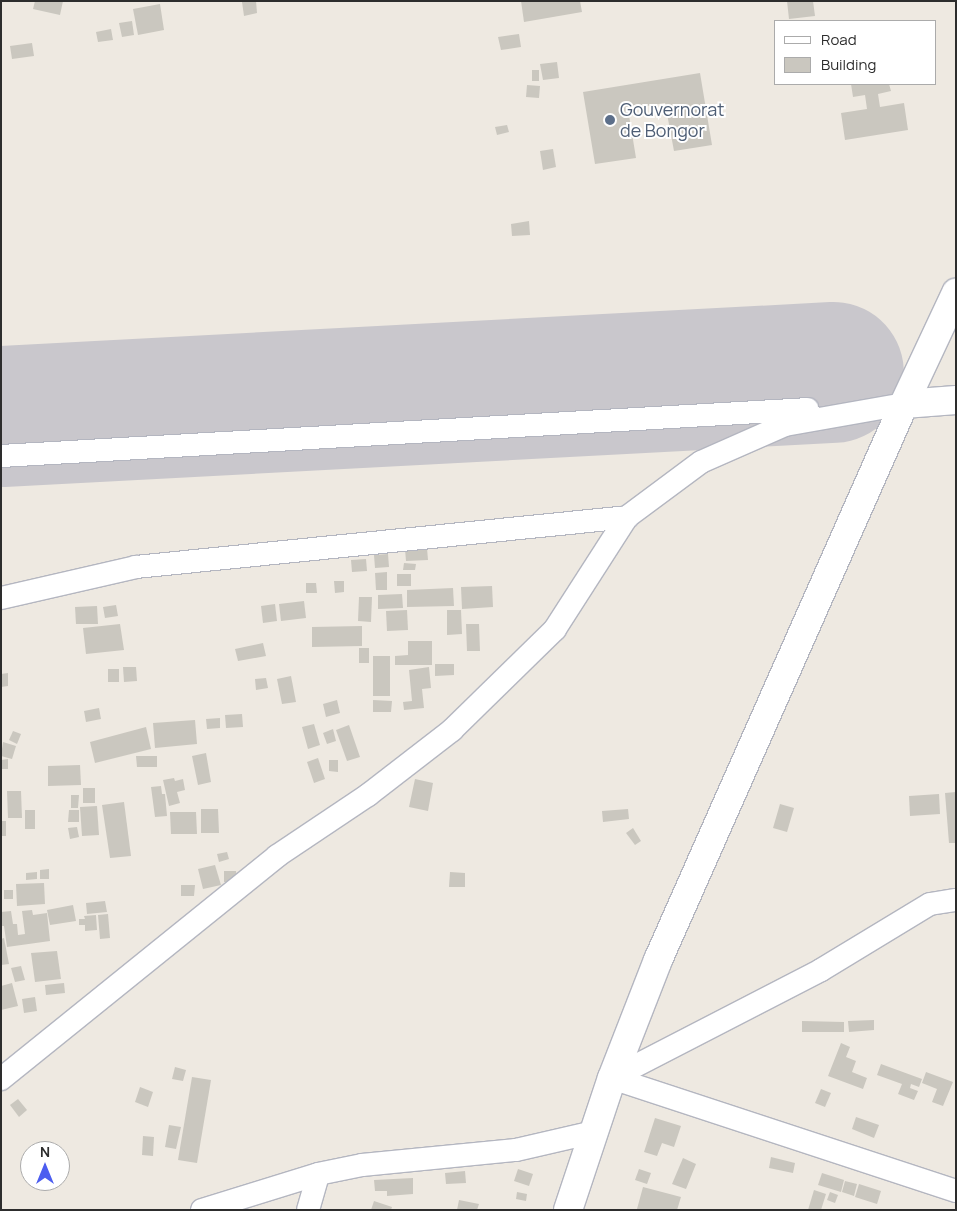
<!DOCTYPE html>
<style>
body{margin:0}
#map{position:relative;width:957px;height:1211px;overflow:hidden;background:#eee9e1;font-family:Manrope,sans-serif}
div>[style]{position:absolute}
.runway>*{height:141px;margin:-70.5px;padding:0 70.5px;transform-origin:70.5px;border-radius:70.5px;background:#c9c7cc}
.building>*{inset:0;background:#cac7bf}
.roads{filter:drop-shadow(1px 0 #b4b6c0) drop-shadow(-1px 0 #b4b6c0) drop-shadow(0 1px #b4b6c0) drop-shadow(0 -1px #b4b6c0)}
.street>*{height:22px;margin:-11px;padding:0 11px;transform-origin:11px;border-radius:11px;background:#fff}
.secondary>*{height:28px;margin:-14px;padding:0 14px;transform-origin:14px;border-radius:14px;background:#fff}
.dots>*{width:14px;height:14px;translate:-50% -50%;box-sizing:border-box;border:2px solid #fff;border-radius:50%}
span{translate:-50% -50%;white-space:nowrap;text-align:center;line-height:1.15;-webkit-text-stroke:4px #fff;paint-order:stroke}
.service-label{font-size:18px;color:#4e5e75}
.left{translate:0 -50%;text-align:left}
.frame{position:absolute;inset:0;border:2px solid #2d2d2d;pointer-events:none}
.legend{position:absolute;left:774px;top:20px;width:162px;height:65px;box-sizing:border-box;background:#fff;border:1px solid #ababab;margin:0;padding:6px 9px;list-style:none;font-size:15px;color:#2d2d2d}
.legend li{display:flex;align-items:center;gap:10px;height:25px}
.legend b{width:25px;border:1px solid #ababab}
.north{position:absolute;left:20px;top:1141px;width:50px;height:50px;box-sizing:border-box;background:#fff;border:1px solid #ababab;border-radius:50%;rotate:0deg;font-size:14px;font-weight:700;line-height:20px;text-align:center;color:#2d2d2d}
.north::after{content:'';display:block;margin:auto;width:18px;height:22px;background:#4c5df0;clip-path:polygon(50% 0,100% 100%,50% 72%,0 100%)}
</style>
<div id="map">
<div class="runway">
<div style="left:1px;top:416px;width:833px;rotate:-3.03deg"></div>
</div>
<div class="building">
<div style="clip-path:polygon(35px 1px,63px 1px,60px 15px,33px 9px)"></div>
<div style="clip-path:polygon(256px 1px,257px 13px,244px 16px,242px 2px)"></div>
<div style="clip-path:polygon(521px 1px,580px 1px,582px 12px,524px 22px)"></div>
<div style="clip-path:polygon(787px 1px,813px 1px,815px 16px,789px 19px)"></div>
<div style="clip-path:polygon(160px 4px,164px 30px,138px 35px,133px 9px)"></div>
<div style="clip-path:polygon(132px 21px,134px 35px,122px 37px,119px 23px)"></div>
<div style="clip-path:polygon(111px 29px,113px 40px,98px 42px,96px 32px)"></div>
<div style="clip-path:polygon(519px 34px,521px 47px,501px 50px,498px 37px)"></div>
<div style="clip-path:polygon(32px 43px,34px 56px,12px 59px,10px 46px)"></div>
<div style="clip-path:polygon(557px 62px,559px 78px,543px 80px,540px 64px)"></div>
<div style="clip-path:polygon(532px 70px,539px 70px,539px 81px,532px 81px)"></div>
<div style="clip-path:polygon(700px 73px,712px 145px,674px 151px,665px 103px,628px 109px,636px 158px,595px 164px,583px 92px)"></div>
<div style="clip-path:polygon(851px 84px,889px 84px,891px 91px,878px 94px,880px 107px,904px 103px,908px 130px,845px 140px,841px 113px,867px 109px,865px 95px,853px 97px)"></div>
<div style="clip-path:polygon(527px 85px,540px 86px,539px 98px,526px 97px)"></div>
<div style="clip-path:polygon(507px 125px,509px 132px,497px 135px,495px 127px)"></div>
<div style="clip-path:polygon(553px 149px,556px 167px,543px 170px,540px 151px)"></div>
<div style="clip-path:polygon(529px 221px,530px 235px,512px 236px,511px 224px)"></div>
<div style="clip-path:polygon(427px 548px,428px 560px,406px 561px,405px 549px)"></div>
<div style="clip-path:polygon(388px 554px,389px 567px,375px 568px,374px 555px)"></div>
<div style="clip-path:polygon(366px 559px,367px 571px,352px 572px,351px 560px)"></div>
<div style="clip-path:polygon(404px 563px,416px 564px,415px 570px,403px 570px)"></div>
<div style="clip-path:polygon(387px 572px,387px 590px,376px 590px,375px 573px)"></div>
<div style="clip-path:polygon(397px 574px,411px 574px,411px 586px,397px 586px)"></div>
<div style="clip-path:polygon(334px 581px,344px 581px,344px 592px,335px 593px)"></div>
<div style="clip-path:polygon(306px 583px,316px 583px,317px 593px,306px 593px)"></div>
<div style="clip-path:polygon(492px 586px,493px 607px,462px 609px,461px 587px)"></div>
<div style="clip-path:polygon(453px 588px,454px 606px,407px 607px,407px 590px)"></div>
<div style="clip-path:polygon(402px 594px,403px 608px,378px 609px,378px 595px)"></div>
<div style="clip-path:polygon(359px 597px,372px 597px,371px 622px,358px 621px)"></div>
<div style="clip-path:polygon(304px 601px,306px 618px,281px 621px,279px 604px)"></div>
<div style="clip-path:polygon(275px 604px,277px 621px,263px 623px,261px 606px)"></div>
<div style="clip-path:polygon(116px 605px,118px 616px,105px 618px,103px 607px)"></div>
<div style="clip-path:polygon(97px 606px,98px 624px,76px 624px,75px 607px)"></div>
<div style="clip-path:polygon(407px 610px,408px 630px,387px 631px,386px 611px)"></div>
<div style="clip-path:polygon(447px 610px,461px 610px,462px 634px,447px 635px)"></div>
<div style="clip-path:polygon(120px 624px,124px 650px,86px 654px,83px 628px)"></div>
<div style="clip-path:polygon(466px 624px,479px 624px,480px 651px,467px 651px)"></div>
<div style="clip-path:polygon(362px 626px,362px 646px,312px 647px,312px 627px)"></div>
<div style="clip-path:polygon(408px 641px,432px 641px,432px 665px,395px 665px,395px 656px,408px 655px)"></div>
<div style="clip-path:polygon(263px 643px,266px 656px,238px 661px,235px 649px)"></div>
<div style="clip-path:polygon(359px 648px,369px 648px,369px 663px,359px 663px)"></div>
<div style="clip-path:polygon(373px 656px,390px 656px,390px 696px,373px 696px)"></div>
<div style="clip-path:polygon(435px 664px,454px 664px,454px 675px,435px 676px)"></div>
<div style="clip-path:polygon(123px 667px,136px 667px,137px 681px,124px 682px)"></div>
<div style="clip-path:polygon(429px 667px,431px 688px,422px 689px,424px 708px,404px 710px,403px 702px,412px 701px,409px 670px)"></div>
<div style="clip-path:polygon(108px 669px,119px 669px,119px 682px,108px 682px)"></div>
<div style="clip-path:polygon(8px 673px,8px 686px,1px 687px,1px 674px)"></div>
<div style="clip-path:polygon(291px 676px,296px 702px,282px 704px,277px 679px)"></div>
<div style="clip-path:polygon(266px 678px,268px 688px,256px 690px,255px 679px)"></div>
<div style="clip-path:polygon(337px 700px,340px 713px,326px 717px,323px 704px)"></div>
<div style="clip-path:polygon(373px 700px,392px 701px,391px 712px,373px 712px)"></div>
<div style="clip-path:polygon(99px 708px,101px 719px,86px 722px,84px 711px)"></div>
<div style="clip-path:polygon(242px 714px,243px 727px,226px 728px,225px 715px)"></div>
<div style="clip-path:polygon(220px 718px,220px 728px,207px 729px,206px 719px)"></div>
<div style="clip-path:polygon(195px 720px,197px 744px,155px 748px,153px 723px)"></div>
<div style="clip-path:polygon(314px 724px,320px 745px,308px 749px,302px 727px)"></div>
<div style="clip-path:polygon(349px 725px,360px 757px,347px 761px,336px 730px)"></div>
<div style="clip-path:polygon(146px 727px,151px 749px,95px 763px,90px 742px)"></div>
<div style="clip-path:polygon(333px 729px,336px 741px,327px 744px,323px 733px)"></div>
<div style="clip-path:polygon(13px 731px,21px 734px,17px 744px,9px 740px)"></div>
<div style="clip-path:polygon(3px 742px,16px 746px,12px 759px,1px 756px)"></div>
<div style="clip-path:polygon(206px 753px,211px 782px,198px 785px,192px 756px)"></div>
<div style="clip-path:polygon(136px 756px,157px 756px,157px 767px,137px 767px)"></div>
<div style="clip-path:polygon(318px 758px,325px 779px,314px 783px,307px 762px)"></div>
<div style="clip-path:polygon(8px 759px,8px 769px,1px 769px,1px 760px)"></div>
<div style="clip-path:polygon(329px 760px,338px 760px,338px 772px,329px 771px)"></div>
<div style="clip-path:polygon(80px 765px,81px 785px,48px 786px,48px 766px)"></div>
<div style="clip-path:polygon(174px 778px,175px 781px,183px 779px,185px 790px,177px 792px,180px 803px,169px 806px,163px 780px)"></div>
<div style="clip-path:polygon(415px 779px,433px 783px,428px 811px,409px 807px)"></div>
<div style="clip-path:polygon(161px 786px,162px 794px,165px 794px,167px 816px,155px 817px,151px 787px)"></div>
<div style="clip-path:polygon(83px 788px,95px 788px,95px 803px,83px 803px)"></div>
<div style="clip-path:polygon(7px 791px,21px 791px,22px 818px,8px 818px)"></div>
<div style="clip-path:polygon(956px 792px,956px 843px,949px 843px,945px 793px)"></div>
<div style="clip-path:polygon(939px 794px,940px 814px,910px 816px,909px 796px)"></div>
<div style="clip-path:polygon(71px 795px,79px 795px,78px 808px,71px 808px)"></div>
<div style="clip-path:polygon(124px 802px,131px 856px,110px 858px,102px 805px)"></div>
<div style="clip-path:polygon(780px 804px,794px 808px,787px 832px,773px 828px)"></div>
<div style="clip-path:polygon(97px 806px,99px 835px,82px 836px,80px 807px)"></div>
<div style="clip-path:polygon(201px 809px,218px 809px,219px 833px,201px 833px)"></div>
<div style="clip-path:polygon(628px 809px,629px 819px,603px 822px,602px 811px)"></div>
<div style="clip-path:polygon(25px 810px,35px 810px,35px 829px,25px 829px)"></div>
<div style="clip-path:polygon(69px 810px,79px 810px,79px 822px,68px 822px)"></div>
<div style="clip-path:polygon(170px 812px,196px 812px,197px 834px,171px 834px)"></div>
<div style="clip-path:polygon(1px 821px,6px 821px,6px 836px,1px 836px)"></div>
<div style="clip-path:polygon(77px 827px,79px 837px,70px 839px,68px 828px)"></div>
<div style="clip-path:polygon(633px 828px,641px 841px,635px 845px,626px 833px)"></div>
<div style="clip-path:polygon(227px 852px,229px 859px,219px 862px,217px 854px)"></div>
<div style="clip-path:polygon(215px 865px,221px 885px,203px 889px,198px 869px)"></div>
<div style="clip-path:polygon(49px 869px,49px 879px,40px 879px,40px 870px)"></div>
<div style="clip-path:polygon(224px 871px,236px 871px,237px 882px,224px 882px)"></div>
<div style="clip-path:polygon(37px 872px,37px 879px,26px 880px,26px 873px)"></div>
<div style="clip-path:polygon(450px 872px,465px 873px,465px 887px,449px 887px)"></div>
<div style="clip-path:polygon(44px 883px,45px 904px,17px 906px,16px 884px)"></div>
<div style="clip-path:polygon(181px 885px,195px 885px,194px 896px,181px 896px)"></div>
<div style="clip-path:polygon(4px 890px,13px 890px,13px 899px,4px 899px)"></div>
<div style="clip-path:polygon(105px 901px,107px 912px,87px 914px,86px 903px)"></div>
<div style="clip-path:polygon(73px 905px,76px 921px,50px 925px,47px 910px)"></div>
<div style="clip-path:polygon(32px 910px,33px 915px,47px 913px,50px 941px,7px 947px,4px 926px,1px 926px,1px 912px,11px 911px,13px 924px,17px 924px,18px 935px,25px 934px,22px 911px)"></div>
<div style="clip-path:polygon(108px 914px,110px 938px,100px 939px,98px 915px)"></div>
<div style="clip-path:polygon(96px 915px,97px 930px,85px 931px,85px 925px,79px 925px,79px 919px,85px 919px,84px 916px)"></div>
<div style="clip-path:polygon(4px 938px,9px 964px,1px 965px,1px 939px)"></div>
<div style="clip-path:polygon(57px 951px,61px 979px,35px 982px,31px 953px)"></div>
<div style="clip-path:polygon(21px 966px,25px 980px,15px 982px,11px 968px)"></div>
<div style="clip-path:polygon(12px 983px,18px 1006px,1px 1010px,1px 986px)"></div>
<div style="clip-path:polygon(64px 983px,65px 993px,46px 995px,45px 985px)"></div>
<div style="clip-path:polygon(35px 997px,37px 1011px,24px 1013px,22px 999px)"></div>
<div style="clip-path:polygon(874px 1020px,874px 1030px,849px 1032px,848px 1021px)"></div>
<div style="clip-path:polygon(802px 1021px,844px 1022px,844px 1032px,802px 1032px)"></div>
<div style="clip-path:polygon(841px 1043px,850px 1047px,846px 1057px,856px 1061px,852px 1072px,867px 1078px,863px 1089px,828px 1076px)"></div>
<div style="clip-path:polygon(881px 1064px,922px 1079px,919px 1087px,911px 1084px,910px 1088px,918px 1091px,914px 1100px,898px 1094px,902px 1084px,877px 1075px)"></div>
<div style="clip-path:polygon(175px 1067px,186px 1070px,183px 1081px,172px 1079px)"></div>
<div style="clip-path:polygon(926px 1072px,953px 1082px,943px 1106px,932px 1102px,937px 1089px,922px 1083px)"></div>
<div style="clip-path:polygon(192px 1077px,211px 1080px,197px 1163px,178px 1160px)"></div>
<div style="clip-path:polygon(140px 1087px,153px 1092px,148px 1107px,135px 1102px)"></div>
<div style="clip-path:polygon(821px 1089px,831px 1093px,825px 1107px,815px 1103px)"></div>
<div style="clip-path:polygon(18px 1099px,27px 1110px,19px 1117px,10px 1105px)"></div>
<div style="clip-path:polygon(856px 1117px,879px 1125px,874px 1138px,852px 1129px)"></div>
<div style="clip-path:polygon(655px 1118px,681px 1126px,674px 1147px,662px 1143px,657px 1156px,644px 1152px)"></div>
<div style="clip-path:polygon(169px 1125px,181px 1127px,176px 1149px,165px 1147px)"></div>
<div style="clip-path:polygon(143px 1136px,154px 1137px,153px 1156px,142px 1155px)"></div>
<div style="clip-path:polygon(771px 1157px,795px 1163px,793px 1173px,769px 1168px)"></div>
<div style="clip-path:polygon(683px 1158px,696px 1164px,686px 1189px,672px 1184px)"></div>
<div style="clip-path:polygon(518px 1169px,533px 1174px,529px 1186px,514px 1181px)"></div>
<div style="clip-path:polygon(639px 1169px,651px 1173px,647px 1184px,635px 1180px)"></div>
<div style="clip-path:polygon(465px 1171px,466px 1183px,446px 1184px,445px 1173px)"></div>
<div style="clip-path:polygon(822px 1173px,844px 1180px,841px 1192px,818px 1185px)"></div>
<div style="clip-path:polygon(413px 1178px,413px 1194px,387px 1196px,387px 1191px,375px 1191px,374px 1180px)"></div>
<div style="clip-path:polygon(845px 1181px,857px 1184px,854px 1196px,842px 1192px)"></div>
<div style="clip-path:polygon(859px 1184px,881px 1191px,877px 1204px,855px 1197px)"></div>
<div style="clip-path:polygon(643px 1187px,681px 1197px,677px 1210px,637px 1209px)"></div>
<div style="clip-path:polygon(814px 1190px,826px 1194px,821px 1210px,808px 1210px)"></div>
<div style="clip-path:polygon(517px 1192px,527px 1194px,526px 1201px,516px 1199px)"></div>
<div style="clip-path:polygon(830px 1192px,838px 1195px,835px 1203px,827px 1200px)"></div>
<div style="clip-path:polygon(459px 1200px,479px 1204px,477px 1210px,457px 1210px)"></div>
<div style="clip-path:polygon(374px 1201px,392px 1207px,391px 1210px,371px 1210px)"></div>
</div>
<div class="roads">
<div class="street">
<div style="left:1px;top:456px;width:808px;rotate:-3.33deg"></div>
<div style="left:1px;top:598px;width:139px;rotate:-12.9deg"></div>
<div style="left:136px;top:567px;width:494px;rotate:-5.8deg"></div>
<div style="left:612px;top:1078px;width:235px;rotate:-27.3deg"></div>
<div style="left:821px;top:970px;width:127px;rotate:-31.2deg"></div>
<div style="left:930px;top:904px;width:26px;rotate:-9deg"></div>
<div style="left:612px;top:1078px;width:362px;rotate:18.2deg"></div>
<div style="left:1px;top:1079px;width:355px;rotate:-38.9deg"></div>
<div style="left:277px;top:856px;width:110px;rotate:-33.8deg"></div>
<div style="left:368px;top:795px;width:106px;rotate:-37.7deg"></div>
<div style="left:452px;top:730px;width:144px;rotate:-44.4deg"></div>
<div style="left:555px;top:629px;width:133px;rotate:-57.3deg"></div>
<div style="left:627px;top:517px;width:92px;rotate:-36.6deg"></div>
<div style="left:701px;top:462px;width:92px;rotate:-23.8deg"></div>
<div style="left:785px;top:425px;width:121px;rotate:-10deg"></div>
<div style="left:202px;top:1210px;width:121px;rotate:-17.2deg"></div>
<div style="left:318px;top:1174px;width:45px;rotate:-11.6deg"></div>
<div style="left:362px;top:1165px;width:155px;rotate:-5.6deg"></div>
<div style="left:516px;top:1150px;width:80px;rotate:-13deg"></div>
<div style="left:308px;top:1210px;width:37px;rotate:-74deg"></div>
</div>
<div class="secondary">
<div style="left:904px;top:404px;width:52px;rotate:-4.4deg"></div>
<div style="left:568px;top:1210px;width:139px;rotate:-71.6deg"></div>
<div style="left:612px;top:1078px;width:127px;rotate:-68.7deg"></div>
<div style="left:658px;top:960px;width:608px;rotate:-66.13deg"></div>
<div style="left:904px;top:404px;width:123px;rotate:-64.9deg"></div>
</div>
</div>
<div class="dots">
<div style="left:610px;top:120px;background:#5c6f8a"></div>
</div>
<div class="service-label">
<span class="left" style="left:620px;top:120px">Gouvernorat<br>de Bongor</span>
</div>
<div class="frame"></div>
<ul class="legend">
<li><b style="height:6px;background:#fff"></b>Road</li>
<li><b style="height:14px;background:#cac7bf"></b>Building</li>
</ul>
<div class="north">N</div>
</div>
